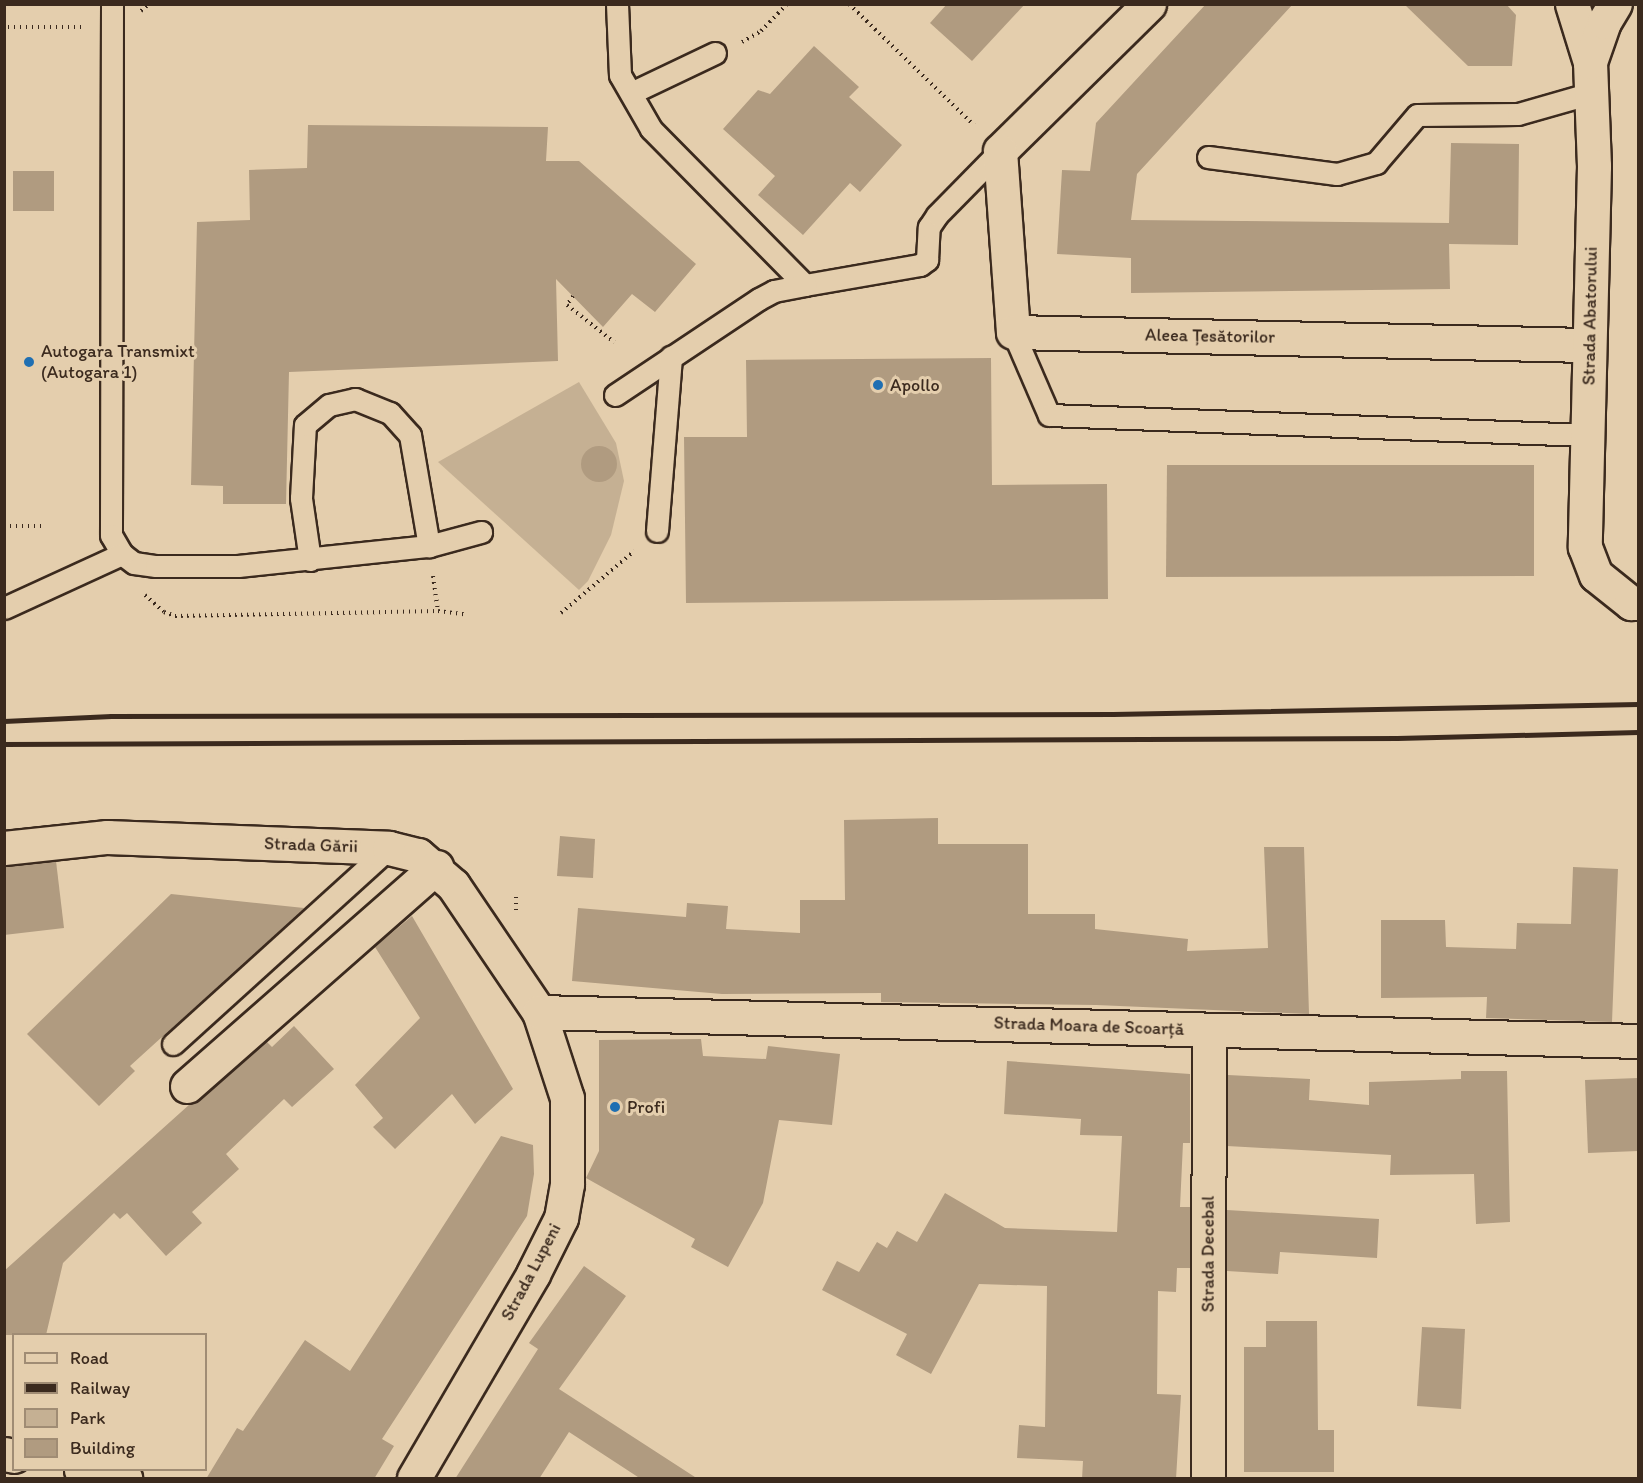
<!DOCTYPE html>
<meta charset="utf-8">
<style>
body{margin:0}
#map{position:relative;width:1643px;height:1483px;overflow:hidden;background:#e4cead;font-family:Itim,sans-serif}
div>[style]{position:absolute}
.green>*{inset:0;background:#c5b093}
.building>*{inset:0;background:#b09b80}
.round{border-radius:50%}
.path>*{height:4px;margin-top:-2px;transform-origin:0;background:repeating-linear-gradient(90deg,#3b2a1e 0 1.5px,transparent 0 6px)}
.roads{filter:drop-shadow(2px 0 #3b2a1e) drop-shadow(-2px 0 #3b2a1e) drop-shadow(0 2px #3b2a1e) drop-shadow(0 -2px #3b2a1e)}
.lane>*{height:21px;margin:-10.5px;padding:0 10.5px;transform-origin:10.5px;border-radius:10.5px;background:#e4cead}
.street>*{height:33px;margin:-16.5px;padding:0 16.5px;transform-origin:16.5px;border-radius:16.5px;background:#e4cead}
.secondary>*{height:33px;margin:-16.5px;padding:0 16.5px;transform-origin:16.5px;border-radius:16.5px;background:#e4cead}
.rail>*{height:4.5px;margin:-2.25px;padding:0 2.25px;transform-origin:2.25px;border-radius:2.25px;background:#3b2a1e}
.dots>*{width:16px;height:16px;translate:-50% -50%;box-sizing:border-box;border:3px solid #e4cead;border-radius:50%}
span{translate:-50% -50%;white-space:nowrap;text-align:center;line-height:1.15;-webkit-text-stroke:6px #e4cead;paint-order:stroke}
.street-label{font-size:18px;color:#3b2a1e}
.poi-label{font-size:18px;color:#3b2a1e}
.left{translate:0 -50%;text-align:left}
.frame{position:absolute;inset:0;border:6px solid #3b2a1e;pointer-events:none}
.legend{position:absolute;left:12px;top:1333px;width:195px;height:138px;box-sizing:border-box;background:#e4cead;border:2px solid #a08c74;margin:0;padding:8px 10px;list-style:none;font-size:18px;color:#3b2a1e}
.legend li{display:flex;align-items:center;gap:12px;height:30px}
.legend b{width:30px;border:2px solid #a08c74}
</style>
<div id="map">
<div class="green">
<div style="clip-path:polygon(579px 382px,616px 443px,624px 481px,611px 535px,588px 581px,579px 590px,438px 462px)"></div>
</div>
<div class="building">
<div style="clip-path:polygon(947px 4px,1025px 4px,972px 61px,930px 23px)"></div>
<div style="clip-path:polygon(1206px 4px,1293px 4px,1137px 174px,1131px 220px,1449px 223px,1451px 143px,1519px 144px,1518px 245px,1449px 244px,1450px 289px,1131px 293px,1131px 258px,1057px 254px,1062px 170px,1090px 171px,1096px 123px)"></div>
<div style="clip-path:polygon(1404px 4px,1506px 4px,1516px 15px,1512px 66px,1468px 66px)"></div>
<div style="clip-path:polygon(814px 46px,859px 87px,849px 97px,902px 145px,860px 192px,850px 183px,803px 235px,758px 195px,775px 176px,723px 129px,758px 90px,770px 94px)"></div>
<div style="clip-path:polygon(308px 125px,548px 127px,546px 161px,579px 161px,696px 264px,655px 312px,632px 294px,603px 327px,556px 279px,558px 361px,289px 372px,286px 504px,223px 504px,223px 486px,191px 485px,197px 222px,250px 220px,249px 170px,307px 168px)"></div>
<div style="clip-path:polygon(13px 171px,54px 171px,54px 211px,13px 211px)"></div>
<div style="clip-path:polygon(991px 358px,992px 485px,1107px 484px,1108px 599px,686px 603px,684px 437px,747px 437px,746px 360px)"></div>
<div class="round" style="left:581px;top:446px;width:36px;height:36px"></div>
<div style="clip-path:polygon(1167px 465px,1534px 465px,1534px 576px,1166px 577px)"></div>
<div style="clip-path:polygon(938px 818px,938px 844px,1028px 844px,1028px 914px,1095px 914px,1095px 929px,1188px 939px,1187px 951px,1268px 948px,1264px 847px,1304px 847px,1309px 1014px,1096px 1005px,881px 1002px,881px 993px,722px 994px,572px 981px,578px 908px,686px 917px,687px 903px,728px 906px,726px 929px,800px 933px,800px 900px,845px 900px,844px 820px)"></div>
<div style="clip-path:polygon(560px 836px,595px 839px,593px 878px,557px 876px)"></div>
<div style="clip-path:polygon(56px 861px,64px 928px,4px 935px,4px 866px)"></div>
<div style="clip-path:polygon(1573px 867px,1618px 869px,1612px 1022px,1486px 1018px,1487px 997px,1381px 998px,1381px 920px,1445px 920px,1446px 947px,1516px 949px,1517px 923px,1571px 924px)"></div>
<div style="clip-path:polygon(171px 894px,304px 908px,130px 1066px,135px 1071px,99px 1106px,27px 1034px)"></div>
<div style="clip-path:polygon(412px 916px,513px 1089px,475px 1124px,452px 1094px,395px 1149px,373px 1127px,383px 1118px,355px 1085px,420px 1018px,375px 947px)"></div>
<div style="clip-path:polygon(294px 1026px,334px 1069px,292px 1107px,284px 1099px,226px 1154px,239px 1169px,192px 1212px,202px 1223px,166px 1256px,127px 1213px,120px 1219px,114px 1213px,63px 1263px,46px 1335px,4px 1335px,4px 1271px,190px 1104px,266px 1041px,272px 1047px)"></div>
<div style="clip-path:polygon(701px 1039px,703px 1056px,766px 1059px,768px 1046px,840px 1054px,832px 1125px,779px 1120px,763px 1203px,728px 1267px,691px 1247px,695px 1239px,586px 1178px,599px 1151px,599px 1040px)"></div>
<div style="clip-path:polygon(1007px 1061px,1190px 1074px,1190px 1143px,1183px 1143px,1180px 1207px,1190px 1207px,1190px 1268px,1177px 1268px,1176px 1292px,1158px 1291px,1157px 1394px,1181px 1395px,1176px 1479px,1082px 1479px,1083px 1461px,1017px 1458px,1019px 1425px,1045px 1427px,1047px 1286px,979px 1284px,931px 1374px,896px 1355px,907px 1334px,822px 1290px,837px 1261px,859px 1272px,877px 1242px,887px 1248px,897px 1231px,917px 1242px,945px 1193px,1005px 1228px,1117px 1232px,1122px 1136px,1080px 1135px,1081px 1119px,1004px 1114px)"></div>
<div style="clip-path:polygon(1461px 1071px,1507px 1071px,1510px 1222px,1476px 1224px,1474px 1174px,1390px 1175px,1391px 1155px,1227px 1146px,1228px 1075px,1310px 1079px,1309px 1100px,1369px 1105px,1369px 1082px,1461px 1079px)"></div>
<div style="clip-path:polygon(1638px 1078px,1638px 1151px,1588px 1153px,1585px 1080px)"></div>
<div style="clip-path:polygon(501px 1136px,533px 1145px,534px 1174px,527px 1216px,382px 1439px,394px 1446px,374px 1479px,206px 1479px,237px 1428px,243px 1431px,305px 1340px,350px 1371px)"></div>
<div style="clip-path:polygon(1227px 1210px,1379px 1219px,1377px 1258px,1280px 1252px,1278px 1274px,1227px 1271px)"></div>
<div style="clip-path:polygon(584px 1266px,626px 1296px,559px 1389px,698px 1479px,641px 1479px,569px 1432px,539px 1479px,455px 1479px,538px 1349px,529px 1343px)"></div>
<div style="clip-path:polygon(1266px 1321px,1317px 1321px,1318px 1430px,1334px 1430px,1334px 1472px,1244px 1472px,1244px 1347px,1266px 1347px)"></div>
<div style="clip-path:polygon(1422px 1327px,1465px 1329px,1461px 1409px,1417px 1406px)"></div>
</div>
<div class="path">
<div style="left:849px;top:4px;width:174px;rotate:44.1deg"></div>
<div style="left:141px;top:11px;width:11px;rotate:-41deg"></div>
<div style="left:8px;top:27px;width:73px"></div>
<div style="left:742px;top:42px;width:22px;rotate:-30deg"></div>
<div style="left:761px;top:31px;width:37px;rotate:-46deg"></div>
<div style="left:4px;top:144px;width:33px;rotate:90deg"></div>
<div style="left:573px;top:296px;width:11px;rotate:124deg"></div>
<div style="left:567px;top:305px;width:60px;rotate:38.2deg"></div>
<div style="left:4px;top:526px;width:38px"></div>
<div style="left:433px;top:576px;width:34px;rotate:82deg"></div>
<div style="left:145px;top:595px;width:25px;rotate:42deg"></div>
<div style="left:164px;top:612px;width:12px;rotate:20deg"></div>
<div style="left:175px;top:616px;width:263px;rotate:-1.1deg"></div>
<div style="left:438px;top:611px;width:26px;rotate:7deg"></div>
<div style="left:561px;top:613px;width:96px;rotate:-40.3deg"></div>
<div style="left:516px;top:910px;width:17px;rotate:-90deg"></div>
</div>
<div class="roads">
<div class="lane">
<div style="left:112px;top:4px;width:531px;rotate:90.11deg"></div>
<div style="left:111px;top:535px;width:22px;rotate:60deg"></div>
<div style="left:122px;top:554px;width:15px;rotate:37deg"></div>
<div style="left:134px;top:563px;width:22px;rotate:8deg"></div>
<div style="left:156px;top:566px;width:82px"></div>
<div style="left:238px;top:566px;width:192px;rotate:-6deg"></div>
<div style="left:429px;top:546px;width:54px;rotate:-15.1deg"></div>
<div style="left:617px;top:4px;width:71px;rotate:87.6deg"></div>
<div style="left:620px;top:75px;width:62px;rotate:60.1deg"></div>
<div style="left:651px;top:129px;width:219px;rotate:45.4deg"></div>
<div style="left:805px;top:285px;width:117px;rotate:-9.9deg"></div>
<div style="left:920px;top:265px;width:9px;rotate:-36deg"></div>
<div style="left:927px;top:260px;width:33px;rotate:-87deg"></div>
<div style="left:929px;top:227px;width:14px;rotate:-56deg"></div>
<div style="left:937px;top:215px;width:90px;rotate:-45.5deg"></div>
<div style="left:631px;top:93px;width:93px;rotate:-25.5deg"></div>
<div style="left:1208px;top:157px;width:130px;rotate:7.5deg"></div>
<div style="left:1337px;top:174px;width:41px;rotate:-15.8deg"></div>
<div style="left:1376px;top:163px;width:63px;rotate:-49.5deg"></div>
<div style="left:1417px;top:115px;width:101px;rotate:-0.6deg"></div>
<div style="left:1518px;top:114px;width:76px;rotate:-16deg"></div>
<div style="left:1013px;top:332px;width:90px;rotate:66.6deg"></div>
<div style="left:1049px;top:415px;width:538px;rotate:2.13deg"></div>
<div style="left:615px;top:395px;width:173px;rotate:-33.7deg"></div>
<div style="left:759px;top:299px;width:17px;rotate:-28deg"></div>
<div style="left:774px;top:291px;width:32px;rotate:-11deg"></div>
<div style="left:657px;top:531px;width:175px;rotate:-85.4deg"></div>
<div style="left:310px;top:560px;width:63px;rotate:-98.3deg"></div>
<div style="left:301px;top:498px;width:73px;rotate:-86.9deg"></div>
<div style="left:305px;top:425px;width:31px;rotate:-40deg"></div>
<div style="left:329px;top:405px;width:27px;rotate:-13deg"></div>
<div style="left:355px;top:399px;width:38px;rotate:22deg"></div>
<div style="left:390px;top:413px;width:30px;rotate:48deg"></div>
<div style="left:410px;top:435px;width:113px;rotate:80.3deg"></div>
<div style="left:4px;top:608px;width:130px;rotate:-24.6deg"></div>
<div style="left:173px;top:1044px;width:292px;rotate:-42.2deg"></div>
</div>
<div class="street">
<div style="left:1149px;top:4px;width:209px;rotate:135.4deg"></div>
<div style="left:1000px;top:151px;width:181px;rotate:85.9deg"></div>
<div style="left:1013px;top:332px;width:575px;rotate:1.3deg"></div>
<div style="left:1572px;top:4px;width:61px;rotate:72.8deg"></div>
<div style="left:1590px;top:62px;width:104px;rotate:87.8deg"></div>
<div style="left:1594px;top:166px;width:381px;rotate:91.4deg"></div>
<div style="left:1585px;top:547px;width:30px;rotate:69deg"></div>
<div style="left:1596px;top:575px;width:45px;rotate:38.7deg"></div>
<div style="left:1631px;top:603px;width:7px"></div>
<div style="left:1590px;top:62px;width:42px;rotate:-70.7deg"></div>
<div style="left:1604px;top:22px;width:21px;rotate:-59deg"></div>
<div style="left:4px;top:848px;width:104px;rotate:-6.1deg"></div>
<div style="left:107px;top:837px;width:282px;rotate:2.2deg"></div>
<div style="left:389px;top:848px;width:30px;rotate:14deg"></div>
<div style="left:418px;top:855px;width:46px;rotate:40.6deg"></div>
<div style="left:453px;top:885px;width:153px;rotate:55.9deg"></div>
<div style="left:187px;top:1086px;width:332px;rotate:-41.3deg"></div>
<div style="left:4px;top:1454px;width:10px;rotate:11deg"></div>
<div style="left:81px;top:1470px;width:45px;rotate:10.3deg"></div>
<div style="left:1208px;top:1478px;width:448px;rotate:-89.9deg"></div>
</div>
<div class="secondary">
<div style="left:414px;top:1478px;width:236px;rotate:-59.7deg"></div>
<div style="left:533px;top:1274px;width:63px;rotate:-63.4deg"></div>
<div style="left:561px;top:1218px;width:35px;rotate:-80deg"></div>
<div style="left:567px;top:1184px;width:86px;rotate:-90deg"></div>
<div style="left:567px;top:1098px;width:90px;rotate:-108deg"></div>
<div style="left:539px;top:1012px;width:1099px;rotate:1.51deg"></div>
</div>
</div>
<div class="rail">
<div style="left:4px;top:721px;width:107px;rotate:-2.7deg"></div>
<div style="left:111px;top:716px;width:1002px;rotate:-0.11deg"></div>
<div style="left:1113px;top:714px;width:525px;rotate:-1.09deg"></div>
<div style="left:4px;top:744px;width:1393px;rotate:-0.25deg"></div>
<div style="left:1397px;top:738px;width:241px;rotate:-1.4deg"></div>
</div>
<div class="dots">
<div style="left:29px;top:362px;background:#1f6fb2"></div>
<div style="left:878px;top:385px;background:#1f6fb2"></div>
<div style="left:615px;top:1107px;background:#1f6fb2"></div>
</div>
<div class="street-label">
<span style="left:1590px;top:316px;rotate:-89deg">Strada Abatorului</span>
<span style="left:1210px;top:336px;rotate:1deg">Aleea Țesătorilor</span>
<span style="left:311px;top:845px;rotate:2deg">Strada Gării</span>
<span style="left:1089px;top:1026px;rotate:2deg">Strada Moara de Scoarță</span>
<span style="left:1208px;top:1254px;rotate:-90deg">Strada Decebal</span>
<span style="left:531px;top:1272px;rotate:-62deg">Strada Lupeni</span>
</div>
<div class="poi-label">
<span class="left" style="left:41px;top:362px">Autogara Transmixt<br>(Autogara 1)</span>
<span class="left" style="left:890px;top:385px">Apollo</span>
<span class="left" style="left:627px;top:1107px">Profi</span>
</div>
<div class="frame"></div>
<ul class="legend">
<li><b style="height:8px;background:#e4cead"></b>Road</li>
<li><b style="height:8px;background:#3b2a1e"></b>Railway</li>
<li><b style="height:16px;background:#c5b093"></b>Park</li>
<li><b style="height:16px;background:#b09b80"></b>Building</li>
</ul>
</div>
